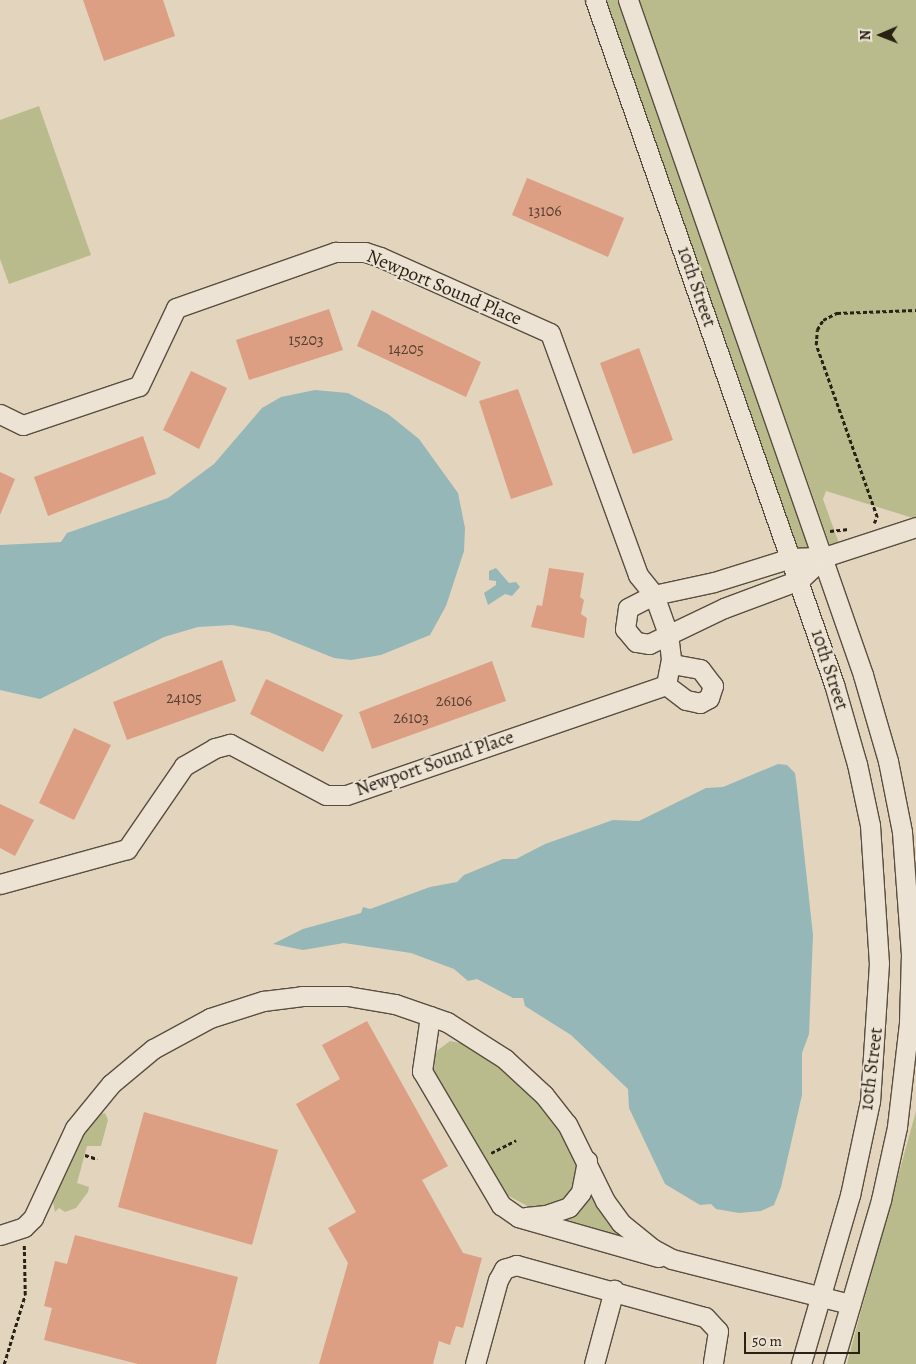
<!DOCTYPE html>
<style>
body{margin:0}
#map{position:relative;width:916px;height:1364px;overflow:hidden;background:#e3d4bd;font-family:Alegreya,serif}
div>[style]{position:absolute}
.green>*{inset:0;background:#b9bb8d}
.water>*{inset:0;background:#96b7b8}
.building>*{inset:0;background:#dc9f83}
.path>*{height:2.5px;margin-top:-1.25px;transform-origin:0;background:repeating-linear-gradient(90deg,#2a2115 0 4px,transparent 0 6.5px)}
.roads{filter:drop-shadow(1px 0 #584e3f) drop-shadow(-1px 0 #584e3f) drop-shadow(0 1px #584e3f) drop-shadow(0 -1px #584e3f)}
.minor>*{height:19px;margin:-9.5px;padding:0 9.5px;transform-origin:9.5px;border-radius:9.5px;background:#ede3d4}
span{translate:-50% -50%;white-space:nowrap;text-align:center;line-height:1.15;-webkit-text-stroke:4px #ede3d4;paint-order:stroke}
.number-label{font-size:16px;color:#564030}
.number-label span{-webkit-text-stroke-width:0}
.street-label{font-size:19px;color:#2a2115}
.north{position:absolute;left:856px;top:10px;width:50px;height:50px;-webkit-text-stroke:4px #ede3d4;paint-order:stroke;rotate:269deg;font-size:14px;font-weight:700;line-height:20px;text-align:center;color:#2a2115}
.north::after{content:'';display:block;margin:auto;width:18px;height:22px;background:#2a2115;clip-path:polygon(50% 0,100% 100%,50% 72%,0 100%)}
.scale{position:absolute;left:744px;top:1332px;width:116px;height:22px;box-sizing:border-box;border:2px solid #2a2115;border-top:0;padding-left:6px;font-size:15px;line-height:18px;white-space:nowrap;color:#2a2115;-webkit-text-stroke:4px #ede3d4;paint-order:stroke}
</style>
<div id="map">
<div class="green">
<div style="clip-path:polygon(605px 0,619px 0,812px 549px,798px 549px)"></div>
<div style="clip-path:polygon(638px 0,916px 0,916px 519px,826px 491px,823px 499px,841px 549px,831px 548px)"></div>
<div style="clip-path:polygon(39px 106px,91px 255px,9px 284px,0 259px,0 120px)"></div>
<div style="clip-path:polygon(450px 1041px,465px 1044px,500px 1067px,538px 1104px,566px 1141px,575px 1157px,579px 1179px,562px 1205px,531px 1208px,505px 1194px,432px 1070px,434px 1053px)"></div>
<div style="clip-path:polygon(916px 1111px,916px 1364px,847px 1364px,861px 1311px)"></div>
<div style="clip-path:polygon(105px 1113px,108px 1120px,101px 1146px,87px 1146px,77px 1183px,89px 1187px,88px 1192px,76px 1208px,65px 1212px,59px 1208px,55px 1212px,52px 1197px,74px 1149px,97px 1115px)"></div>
<div style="clip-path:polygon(590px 1193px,606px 1221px,620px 1236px,555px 1221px)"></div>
</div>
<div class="water">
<div style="clip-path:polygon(315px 390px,348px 393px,388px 414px,419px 439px,458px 493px,465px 528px,464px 551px,446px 606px,430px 635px,381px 655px,351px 660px,334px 658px,269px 632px,232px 625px,198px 627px,164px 637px,40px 699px,0 690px,0 545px,61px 542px,67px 533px,168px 498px,214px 464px,262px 408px,281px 397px)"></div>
<div style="clip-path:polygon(496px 568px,509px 583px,516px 582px,520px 587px,512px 596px,505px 594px,488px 605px,484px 593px,496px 585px,496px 581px,489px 580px,489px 571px)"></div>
<div style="clip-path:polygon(778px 764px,787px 765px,795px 773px,797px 788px,813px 935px,809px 1034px,802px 1053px,802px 1095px,781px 1187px,774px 1205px,761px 1211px,739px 1213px,716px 1209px,711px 1204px,700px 1205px,665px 1184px,629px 1108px,628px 1089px,571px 1035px,525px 1006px,523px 998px,513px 998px,477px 979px,468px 981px,454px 969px,411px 953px,344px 943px,303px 950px,273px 944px,303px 929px,361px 913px,363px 907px,370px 909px,430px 887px,457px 882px,464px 875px,503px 859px,516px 859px,545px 844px,613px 820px,639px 821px,706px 788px,723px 787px)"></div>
</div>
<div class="building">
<div style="clip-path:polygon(83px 0,163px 0,175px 36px,104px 61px)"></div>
<div style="clip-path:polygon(527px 178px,624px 218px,608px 257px,512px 215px)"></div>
<div style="clip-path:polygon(329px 309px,343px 350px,249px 380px,236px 340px)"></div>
<div style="clip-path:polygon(372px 310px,481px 362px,466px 397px,357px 346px)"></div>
<div style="clip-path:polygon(639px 348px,673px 440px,633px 454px,600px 363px)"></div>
<div style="clip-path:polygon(191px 371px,227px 388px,199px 449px,163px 430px)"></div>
<div style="clip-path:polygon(518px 389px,553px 485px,511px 499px,479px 401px)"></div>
<div style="clip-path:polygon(143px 436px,156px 474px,48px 516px,34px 477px)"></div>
<div style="clip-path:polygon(0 472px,15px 479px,0 515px)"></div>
<div style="clip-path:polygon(549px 568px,584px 573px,580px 597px,584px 600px,581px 614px,587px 618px,584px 638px,531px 627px,537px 605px,542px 606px)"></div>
<div style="clip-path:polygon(222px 660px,236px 701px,127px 740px,113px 702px)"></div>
<div style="clip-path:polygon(492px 661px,506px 701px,372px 749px,359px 712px)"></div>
<div style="clip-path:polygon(266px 679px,343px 715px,323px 752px,250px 714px)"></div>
<div style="clip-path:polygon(74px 728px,111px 745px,74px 820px,39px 803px)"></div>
<div style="clip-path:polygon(0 804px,34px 820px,15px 856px,0 848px)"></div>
<div style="clip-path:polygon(367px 1021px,448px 1166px,422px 1180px,463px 1253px,482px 1258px,463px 1328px,456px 1326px,450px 1345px,439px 1341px,433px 1364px,319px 1364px,348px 1263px,328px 1228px,356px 1212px,296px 1104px,340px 1079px,322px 1045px)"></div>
<div style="clip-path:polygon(144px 1112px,278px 1150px,252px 1245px,118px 1207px)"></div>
<div style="clip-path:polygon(75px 1235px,238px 1277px,216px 1364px,138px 1364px,44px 1340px,52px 1308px,44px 1306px,55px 1261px,67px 1264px)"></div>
</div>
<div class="path">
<div style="left:874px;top:523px;width:7px;rotate:-63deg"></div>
<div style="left:877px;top:517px;width:182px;rotate:-109.5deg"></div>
<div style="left:816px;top:345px;width:15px;rotate:-86deg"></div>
<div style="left:817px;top:330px;width:12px;rotate:-59deg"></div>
<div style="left:823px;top:320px;width:16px;rotate:-27deg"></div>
<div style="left:837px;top:313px;width:79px;rotate:-2.2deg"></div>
<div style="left:830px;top:531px;width:19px;rotate:-6deg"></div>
<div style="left:491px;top:1153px;width:28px;rotate:-27deg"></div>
<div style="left:85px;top:1155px;width:13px;rotate:18deg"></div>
<div style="left:4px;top:1364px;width:72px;rotate:-73.1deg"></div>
<div style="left:25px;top:1295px;width:52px;rotate:-91.1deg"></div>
</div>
<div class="roads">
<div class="minor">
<div style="left:595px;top:0;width:725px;rotate:70.74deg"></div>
<div style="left:834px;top:684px;width:83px;rotate:74deg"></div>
<div style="left:857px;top:764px;width:62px;rotate:78deg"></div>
<div style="left:870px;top:825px;width:138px;rotate:86.3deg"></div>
<div style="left:879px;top:963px;width:138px;rotate:93.7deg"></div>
<div style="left:870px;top:1101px;width:96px;rotate:102deg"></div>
<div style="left:850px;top:1195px;width:176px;rotate:106.2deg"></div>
<div style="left:628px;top:0;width:715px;rotate:70.8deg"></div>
<div style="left:863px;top:675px;width:90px;rotate:73.8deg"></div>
<div style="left:888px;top:761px;width:72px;rotate:78.8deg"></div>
<div style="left:902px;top:832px;width:122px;rotate:85.8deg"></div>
<div style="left:911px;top:954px;width:69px;rotate:91.7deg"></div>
<div style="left:909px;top:1023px;width:105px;rotate:96.6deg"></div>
<div style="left:897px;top:1127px;width:75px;rotate:102.4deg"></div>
<div style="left:881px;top:1200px;width:171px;rotate:106.3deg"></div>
<div style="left:0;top:414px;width:25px;rotate:26deg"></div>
<div style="left:23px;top:425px;width:122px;rotate:-18.6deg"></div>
<div style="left:139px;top:386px;width:86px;rotate:-64.6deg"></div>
<div style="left:176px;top:308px;width:169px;rotate:-19.4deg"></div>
<div style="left:335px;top:252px;width:30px"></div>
<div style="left:365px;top:252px;width:16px;rotate:18deg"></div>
<div style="left:380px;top:257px;width:186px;rotate:24.1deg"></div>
<div style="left:550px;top:333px;width:258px;rotate:70deg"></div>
<div style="left:638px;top:575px;width:26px;rotate:51deg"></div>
<div style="left:654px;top:595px;width:41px;rotate:70.3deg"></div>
<div style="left:668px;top:634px;width:25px;rotate:83deg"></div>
<div style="left:671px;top:659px;width:26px;rotate:101deg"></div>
<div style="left:666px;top:685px;width:338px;rotate:161deg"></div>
<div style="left:346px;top:795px;width:20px;rotate:180deg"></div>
<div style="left:326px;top:795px;width:109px;rotate:-152deg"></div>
<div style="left:230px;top:744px;width:16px;rotate:165deg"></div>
<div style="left:215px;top:748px;width:36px;rotate:150deg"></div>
<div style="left:184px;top:766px;width:101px;rotate:124.5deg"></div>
<div style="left:127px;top:849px;width:132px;rotate:164.6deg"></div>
<div style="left:824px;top:557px;width:34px;rotate:137deg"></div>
<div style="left:799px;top:580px;width:80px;rotate:159.5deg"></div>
<div style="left:724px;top:608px;width:83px;rotate:154.4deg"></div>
<div style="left:649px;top:644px;width:13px;rotate:-171deg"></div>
<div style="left:636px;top:642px;width:17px;rotate:-130deg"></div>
<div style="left:625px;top:629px;width:21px;rotate:-82deg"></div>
<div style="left:628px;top:608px;width:29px;rotate:-27deg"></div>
<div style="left:654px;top:595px;width:61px;rotate:-12.2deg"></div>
<div style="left:714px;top:582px;width:81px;rotate:-17.3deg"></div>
<div style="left:791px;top:558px;width:33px;rotate:-2deg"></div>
<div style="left:824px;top:557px;width:97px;rotate:-18.1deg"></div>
<div style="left:666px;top:685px;width:25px;rotate:37deg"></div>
<div style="left:686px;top:700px;width:14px;rotate:12deg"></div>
<div style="left:700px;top:703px;width:10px;rotate:-29deg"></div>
<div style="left:709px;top:698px;width:13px;rotate:-72deg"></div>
<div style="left:713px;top:686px;width:21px;rotate:-127deg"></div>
<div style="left:700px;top:669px;width:29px;rotate:-170deg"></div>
<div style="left:430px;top:1016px;width:56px;rotate:98.3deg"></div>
<div style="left:422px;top:1071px;width:156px;rotate:59.5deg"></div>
<div style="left:501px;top:1205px;width:21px;rotate:35deg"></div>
<div style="left:518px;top:1217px;width:146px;rotate:15.9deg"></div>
<div style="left:526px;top:1217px;width:20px;rotate:-6deg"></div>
<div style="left:546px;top:1215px;width:24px;rotate:-19deg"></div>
<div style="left:569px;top:1207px;width:19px;rotate:-51deg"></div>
<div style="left:581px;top:1192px;width:32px;rotate:-79deg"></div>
<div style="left:0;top:1235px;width:25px;rotate:-18deg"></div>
<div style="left:24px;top:1227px;width:13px;rotate:-45deg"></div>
<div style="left:33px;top:1218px;width:99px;rotate:-65deg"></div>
<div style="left:75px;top:1128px;width:57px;rotate:-50.7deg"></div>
<div style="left:111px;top:1084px;width:55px;rotate:-39.8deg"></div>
<div style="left:153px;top:1049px;width:65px;rotate:-28.5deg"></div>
<div style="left:210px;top:1018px;width:56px;rotate:-17.8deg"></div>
<div style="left:263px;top:1001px;width:38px;rotate:-7deg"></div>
<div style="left:301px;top:996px;width:46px"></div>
<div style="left:347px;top:996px;width:49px;rotate:9.5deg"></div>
<div style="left:395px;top:1004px;width:55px;rotate:19.1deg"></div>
<div style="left:447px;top:1022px;width:69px;rotate:32.5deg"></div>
<div style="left:505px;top:1059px;width:53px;rotate:42.7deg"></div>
<div style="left:544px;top:1095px;width:37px;rotate:52deg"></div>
<div style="left:567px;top:1124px;width:86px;rotate:63.7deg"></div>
<div style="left:605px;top:1201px;width:27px;rotate:54deg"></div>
<div style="left:621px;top:1223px;width:41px;rotate:39.1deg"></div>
<div style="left:653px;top:1249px;width:21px;rotate:28deg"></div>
<div style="left:672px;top:1259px;width:184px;rotate:14.2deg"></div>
<div style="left:475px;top:1364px;width:87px;rotate:-74.7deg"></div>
<div style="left:498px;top:1280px;width:13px;rotate:-61deg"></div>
<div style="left:504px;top:1269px;width:13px;rotate:-18deg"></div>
<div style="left:516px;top:1265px;width:196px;rotate:15.4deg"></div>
<div style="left:705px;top:1317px;width:19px;rotate:47deg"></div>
<div style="left:718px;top:1331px;width:33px;rotate:99deg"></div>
<div style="left:594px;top:1364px;width:77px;rotate:-74.9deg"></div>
</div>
</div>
<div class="number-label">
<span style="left:545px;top:211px">13106</span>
<span style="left:306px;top:340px">15203</span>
<span style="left:406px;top:349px">14205</span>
<span style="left:184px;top:698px">24105</span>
<span style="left:454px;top:701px">26106</span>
<span style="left:411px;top:718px">26103</span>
</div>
<div class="street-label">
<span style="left:696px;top:287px;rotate:71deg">10th Street</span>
<span style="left:444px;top:288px;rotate:23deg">Newport Sound Place</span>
<span style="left:829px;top:670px;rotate:72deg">10th Street</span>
<span style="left:435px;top:764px;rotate:-19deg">Newport Sound Place</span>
<span style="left:872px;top:1069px;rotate:-83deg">10th Street</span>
</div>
<div class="north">N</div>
<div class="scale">50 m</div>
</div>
